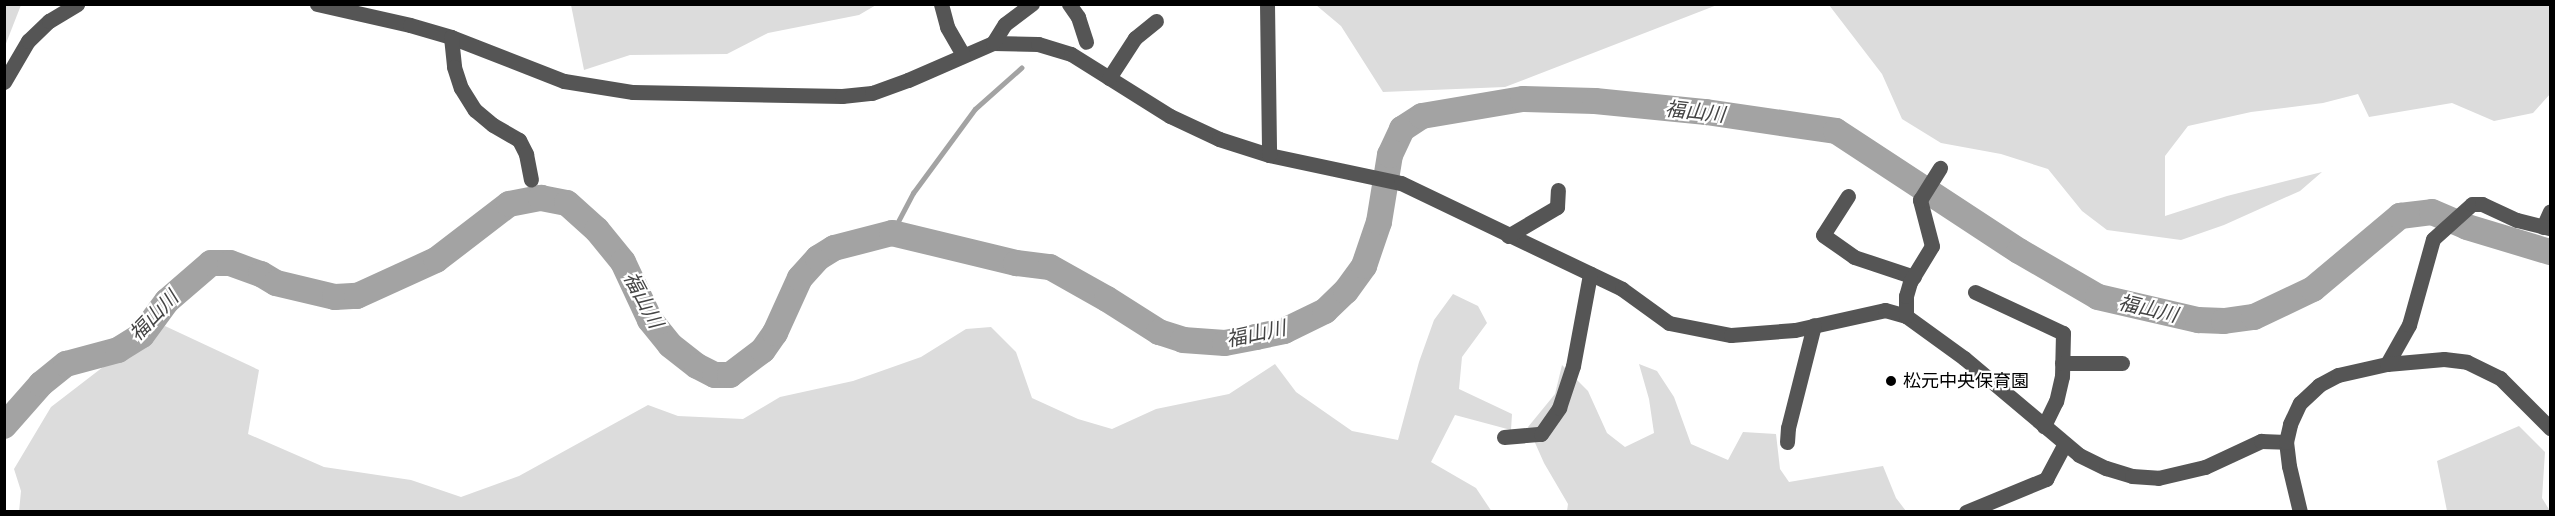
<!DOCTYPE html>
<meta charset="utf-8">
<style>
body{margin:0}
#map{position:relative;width:2555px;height:516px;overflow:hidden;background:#fff;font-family:Roboto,"Noto Sans JP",sans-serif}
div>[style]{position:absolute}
.green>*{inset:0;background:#dcdcdc}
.stream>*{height:4.5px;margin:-2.25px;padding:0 2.25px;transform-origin:2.25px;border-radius:2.25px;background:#a3a3a3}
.river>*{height:26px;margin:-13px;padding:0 13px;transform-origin:13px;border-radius:13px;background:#a3a3a3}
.minor>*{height:15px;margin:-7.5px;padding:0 7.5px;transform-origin:7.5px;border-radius:7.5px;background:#555}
.dots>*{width:16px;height:16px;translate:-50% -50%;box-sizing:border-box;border:3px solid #fff;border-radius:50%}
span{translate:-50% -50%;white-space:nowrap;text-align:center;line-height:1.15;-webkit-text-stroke:4.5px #fff;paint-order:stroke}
.poi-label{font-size:18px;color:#000}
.left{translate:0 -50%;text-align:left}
.water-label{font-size:20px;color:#444;font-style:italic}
.frame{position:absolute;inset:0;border:6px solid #000;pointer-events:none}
</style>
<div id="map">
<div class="green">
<div style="clip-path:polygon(5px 4px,21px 5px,5px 46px,4px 5px)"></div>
<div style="clip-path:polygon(571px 5px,571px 4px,876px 5px,859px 15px,768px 33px,727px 54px,630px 55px,584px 70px)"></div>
<div style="clip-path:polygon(1316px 5px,1717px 5px,1505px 87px,1383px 92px,1341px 26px)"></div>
<div style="clip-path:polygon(1829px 5px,2550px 5px,2550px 94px,2533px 113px,2494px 121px,2452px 103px,2369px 117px,2358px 94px,2323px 103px,2251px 112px,2188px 126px,2165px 156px,2165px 216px,2227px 196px,2322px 172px,2300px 191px,2224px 225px,2181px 240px,2107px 230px,2082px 211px,2048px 169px,2001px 154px,1941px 143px,1902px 119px,1882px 74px)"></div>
<div style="clip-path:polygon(1453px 294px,1478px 306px,1487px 323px,1462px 357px,1459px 389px,1512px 414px,1511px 430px,1455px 415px,1431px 462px,1476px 488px,1492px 512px,19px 512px,21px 491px,14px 469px,51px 407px,103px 367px,165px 326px,259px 370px,248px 434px,324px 467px,411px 480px,461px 497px,519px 476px,648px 405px,678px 416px,743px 419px,780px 397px,853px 381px,921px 357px,966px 329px,991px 327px,1016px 352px,1032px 398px,1078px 419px,1112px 429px,1156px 409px,1229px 394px,1275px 364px,1296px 392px,1352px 431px,1398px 440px,1419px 362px,1434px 320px)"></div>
<div style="clip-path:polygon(1639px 364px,1657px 371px,1674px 397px,1691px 444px,1728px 460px,1743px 432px,1776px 434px,1780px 469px,1789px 482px,1883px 466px,1896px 498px,1906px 511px,1567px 511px,1568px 504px,1544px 463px,1528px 427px,1555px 394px,1562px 365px,1588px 391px,1607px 433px,1625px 447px,1654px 433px,1649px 399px)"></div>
<div style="clip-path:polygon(2519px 426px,2545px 452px,2542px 498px,2550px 511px,2447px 511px,2437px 461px)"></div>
</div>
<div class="stream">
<div style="left:892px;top:233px;width:45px;rotate:-62.3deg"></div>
<div style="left:913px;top:193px;width:104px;rotate:-53.6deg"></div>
<div style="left:975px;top:109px;width:62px;rotate:-41.7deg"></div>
</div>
<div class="river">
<div style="left:4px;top:426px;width:56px;rotate:-48.6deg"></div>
<div style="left:41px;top:384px;width:32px;rotate:-39deg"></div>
<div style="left:66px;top:364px;width:54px;rotate:-15.1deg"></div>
<div style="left:118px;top:350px;width:28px;rotate:-32deg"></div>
<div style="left:142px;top:335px;width:42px;rotate:-53.7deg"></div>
<div style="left:167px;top:301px;width:58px;rotate:-40.8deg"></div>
<div style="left:211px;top:263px;width:19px"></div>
<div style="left:230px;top:263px;width:33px;rotate:20deg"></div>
<div style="left:261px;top:274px;width:17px;rotate:31deg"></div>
<div style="left:276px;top:283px;width:61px;rotate:13.3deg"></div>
<div style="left:335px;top:297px;width:22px;rotate:-3deg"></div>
<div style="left:357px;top:296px;width:87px;rotate:-24.5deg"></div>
<div style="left:436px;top:260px;width:92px;rotate:-37.5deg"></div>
<div style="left:509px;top:204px;width:33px;rotate:-11deg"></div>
<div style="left:541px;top:198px;width:26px;rotate:11deg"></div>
<div style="left:567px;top:203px;width:40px;rotate:42deg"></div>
<div style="left:597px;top:230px;width:41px;rotate:50.9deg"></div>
<div style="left:623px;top:262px;width:64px;rotate:65deg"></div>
<div style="left:650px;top:320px;width:32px;rotate:51deg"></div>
<div style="left:670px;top:345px;width:34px;rotate:38deg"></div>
<div style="left:697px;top:366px;width:20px;rotate:27deg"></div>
<div style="left:715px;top:375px;width:15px"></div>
<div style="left:730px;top:375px;width:41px;rotate:-37.1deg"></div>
<div style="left:763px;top:350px;width:21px;rotate:-55deg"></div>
<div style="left:775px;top:333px;width:60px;rotate:-65.6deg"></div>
<div style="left:800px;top:278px;width:27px;rotate:-48deg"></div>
<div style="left:818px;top:258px;width:19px;rotate:-32deg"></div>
<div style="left:834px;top:248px;width:60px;rotate:-14.5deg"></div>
<div style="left:892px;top:233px;width:128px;rotate:13.6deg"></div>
<div style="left:1016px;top:263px;width:34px;rotate:7deg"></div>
<div style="left:1050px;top:267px;width:65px;rotate:29.3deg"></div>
<div style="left:1107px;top:299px;width:62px;rotate:32.4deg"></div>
<div style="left:1159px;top:332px;width:25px;rotate:18deg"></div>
<div style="left:1183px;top:340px;width:42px;rotate:4.1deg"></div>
<div style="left:1225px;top:343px;width:32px;rotate:-11deg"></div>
<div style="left:1256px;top:337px;width:29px;rotate:-12deg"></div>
<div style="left:1284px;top:331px;width:46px;rotate:-26deg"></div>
<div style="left:1325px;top:311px;width:29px;rotate:-44deg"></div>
<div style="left:1346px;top:291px;width:31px;rotate:-54deg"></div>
<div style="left:1364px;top:266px;width:46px;rotate:-71.2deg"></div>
<div style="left:1379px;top:222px;width:68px;rotate:-80.7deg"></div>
<div style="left:1390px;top:155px;width:29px;rotate:-65deg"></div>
<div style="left:1402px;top:129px;width:24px;rotate:-33deg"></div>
<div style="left:1422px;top:116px;width:102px;rotate:-9.6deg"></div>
<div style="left:1523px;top:99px;width:72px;rotate:1.6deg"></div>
<div style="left:1595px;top:101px;width:112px;rotate:5.7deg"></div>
<div style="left:1706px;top:112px;width:131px;rotate:8.3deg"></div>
<div style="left:1836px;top:131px;width:219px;rotate:33.3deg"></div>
<div style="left:2019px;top:251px;width:91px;rotate:30.2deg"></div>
<div style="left:2098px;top:297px;width:103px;rotate:13deg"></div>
<div style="left:2198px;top:320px;width:26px;rotate:2deg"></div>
<div style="left:2224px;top:321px;width:30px;rotate:-8deg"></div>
<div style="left:2254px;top:317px;width:65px;rotate:-25.4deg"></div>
<div style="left:2313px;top:289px;width:114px;rotate:-40deg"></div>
<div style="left:2400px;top:216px;width:32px;rotate:-7deg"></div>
<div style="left:2432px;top:212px;width:38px;rotate:23deg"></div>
<div style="left:2467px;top:227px;width:87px;rotate:16.8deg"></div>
</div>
<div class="minor">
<div style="left:317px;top:4px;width:95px;rotate:12.7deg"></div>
<div style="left:410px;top:25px;width:43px;rotate:16.3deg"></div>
<div style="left:451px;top:37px;width:121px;rotate:21.3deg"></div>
<div style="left:564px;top:81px;width:70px;rotate:9.1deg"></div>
<div style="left:633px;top:92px;width:209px;rotate:1.1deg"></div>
<div style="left:842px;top:96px;width:30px;rotate:-6deg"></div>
<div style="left:872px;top:93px;width:38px;rotate:-20deg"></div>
<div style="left:908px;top:80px;width:93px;rotate:-23.5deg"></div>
<div style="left:993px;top:43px;width:45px;rotate:1.3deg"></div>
<div style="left:1038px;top:44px;width:34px;rotate:17deg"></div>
<div style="left:1071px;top:54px;width:117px;rotate:32.1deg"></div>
<div style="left:1170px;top:116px;width:54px;rotate:25.1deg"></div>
<div style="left:1219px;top:139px;width:52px;rotate:17.7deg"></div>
<div style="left:1269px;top:155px;width:135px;rotate:12deg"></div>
<div style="left:1401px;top:183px;width:245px;rotate:25.6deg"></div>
<div style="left:1622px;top:289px;width:58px;rotate:35.9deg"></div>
<div style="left:1669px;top:323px;width:63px;rotate:11deg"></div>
<div style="left:1731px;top:335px;width:64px;rotate:-4.5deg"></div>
<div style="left:1795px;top:330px;width:92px;rotate:-12.5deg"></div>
<div style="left:1885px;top:310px;width:22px;rotate:16deg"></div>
<div style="left:1906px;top:316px;width:72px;rotate:35.9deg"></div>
<div style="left:1964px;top:358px;width:150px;rotate:40.1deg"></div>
<div style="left:2079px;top:455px;width:30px;rotate:26deg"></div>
<div style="left:2106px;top:468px;width:27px;rotate:17deg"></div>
<div style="left:2132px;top:476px;width:26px;rotate:4deg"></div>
<div style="left:2158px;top:478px;width:48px;rotate:-13.2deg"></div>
<div style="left:2205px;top:467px;width:62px;rotate:-24.9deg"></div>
<div style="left:2261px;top:441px;width:25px;rotate:2deg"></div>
<div style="left:941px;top:4px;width:24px;rotate:75deg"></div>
<div style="left:947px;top:27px;width:32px;rotate:60deg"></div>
<div style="left:1069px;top:4px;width:16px;rotate:55deg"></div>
<div style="left:1078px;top:17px;width:26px;rotate:72deg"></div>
<div style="left:1267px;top:4px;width:151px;rotate:89.2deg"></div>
<div style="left:451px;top:37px;width:30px;rotate:84deg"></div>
<div style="left:454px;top:67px;width:22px;rotate:72deg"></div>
<div style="left:461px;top:88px;width:26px;rotate:58deg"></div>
<div style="left:475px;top:110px;width:23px;rotate:40deg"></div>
<div style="left:493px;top:125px;width:30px;rotate:30deg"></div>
<div style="left:519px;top:140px;width:16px;rotate:63deg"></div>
<div style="left:526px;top:154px;width:26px;rotate:79deg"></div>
<div style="left:993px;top:43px;width:22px;rotate:-58deg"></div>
<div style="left:1005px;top:24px;width:34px;rotate:-37deg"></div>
<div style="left:1109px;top:78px;width:48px;rotate:-57deg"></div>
<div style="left:1135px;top:38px;width:27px;rotate:-39deg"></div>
<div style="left:4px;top:82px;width:48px;rotate:-59.7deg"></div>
<div style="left:28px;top:41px;width:29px;rotate:-44deg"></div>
<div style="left:49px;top:21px;width:33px;rotate:-31deg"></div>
<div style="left:1848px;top:196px;width:46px;rotate:122.7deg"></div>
<div style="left:1823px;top:235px;width:38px;rotate:35deg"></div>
<div style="left:1854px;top:257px;width:63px;rotate:18.4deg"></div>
<div style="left:2543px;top:227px;width:17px;rotate:-66deg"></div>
<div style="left:1508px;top:236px;width:57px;rotate:-30.6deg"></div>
<div style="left:1557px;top:207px;width:17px;rotate:-87deg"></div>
<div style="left:1975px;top:292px;width:97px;rotate:25deg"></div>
<div style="left:2063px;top:333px;width:43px;rotate:91.3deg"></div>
<div style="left:2062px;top:376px;width:26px;rotate:103deg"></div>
<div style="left:2056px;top:401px;width:28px;rotate:116deg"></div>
<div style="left:1906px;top:316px;width:20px;rotate:-90deg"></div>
<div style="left:1906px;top:296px;width:15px;rotate:-74deg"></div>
<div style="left:1910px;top:282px;width:42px;rotate:-58.6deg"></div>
<div style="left:1932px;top:246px;width:48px;rotate:-104.6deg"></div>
<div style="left:1920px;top:200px;width:38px;rotate:-58deg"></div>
<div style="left:2062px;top:363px;width:60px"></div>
<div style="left:2387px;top:364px;width:45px;rotate:-60.6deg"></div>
<div style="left:2409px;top:325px;width:89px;rotate:-74.4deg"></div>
<div style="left:2433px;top:239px;width:52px;rotate:-41.9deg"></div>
<div style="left:2472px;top:204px;width:10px"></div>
<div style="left:2482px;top:204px;width:38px;rotate:25deg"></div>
<div style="left:2517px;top:220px;width:34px;rotate:14deg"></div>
<div style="left:1504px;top:437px;width:37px;rotate:-5deg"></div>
<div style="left:1541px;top:434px;width:32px;rotate:-55deg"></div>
<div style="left:1559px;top:408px;width:44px;rotate:-71.6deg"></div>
<div style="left:1573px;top:366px;width:94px;rotate:-79.5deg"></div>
<div style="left:1787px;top:442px;width:14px;rotate:-86deg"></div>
<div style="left:1788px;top:428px;width:106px;rotate:-75.8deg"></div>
<div style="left:1966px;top:512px;width:87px;rotate:-22.4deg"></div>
<div style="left:2046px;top:479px;width:40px;rotate:-62deg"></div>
<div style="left:2300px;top:512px;width:47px;rotate:-103.4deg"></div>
<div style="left:2289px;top:466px;width:24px;rotate:-97deg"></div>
<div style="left:2286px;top:442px;width:18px;rotate:-77deg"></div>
<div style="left:2290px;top:424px;width:23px;rotate:-65deg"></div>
<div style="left:2300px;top:403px;width:26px;rotate:-43deg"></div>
<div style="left:2319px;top:385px;width:21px;rotate:-28deg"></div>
<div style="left:2338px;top:375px;width:50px;rotate:-12.7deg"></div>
<div style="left:2387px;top:364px;width:57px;rotate:-5deg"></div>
<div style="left:2444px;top:359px;width:23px;rotate:7deg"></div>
<div style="left:2467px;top:362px;width:37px;rotate:26deg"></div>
<div style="left:2500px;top:378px;width:71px;rotate:45deg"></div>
</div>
<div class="dots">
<div style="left:1891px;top:381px;background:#000"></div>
</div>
<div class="poi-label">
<span class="left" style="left:1903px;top:381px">松元中央保育園</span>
</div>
<div class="water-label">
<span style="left:1695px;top:112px;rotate:6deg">福山川</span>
<span style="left:643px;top:300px;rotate:62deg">福山川</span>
<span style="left:2148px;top:309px;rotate:13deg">福山川</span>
<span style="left:154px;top:316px;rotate:-46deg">福山川</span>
<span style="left:1256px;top:334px;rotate:-12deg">福山川</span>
</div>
<div class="frame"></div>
</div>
